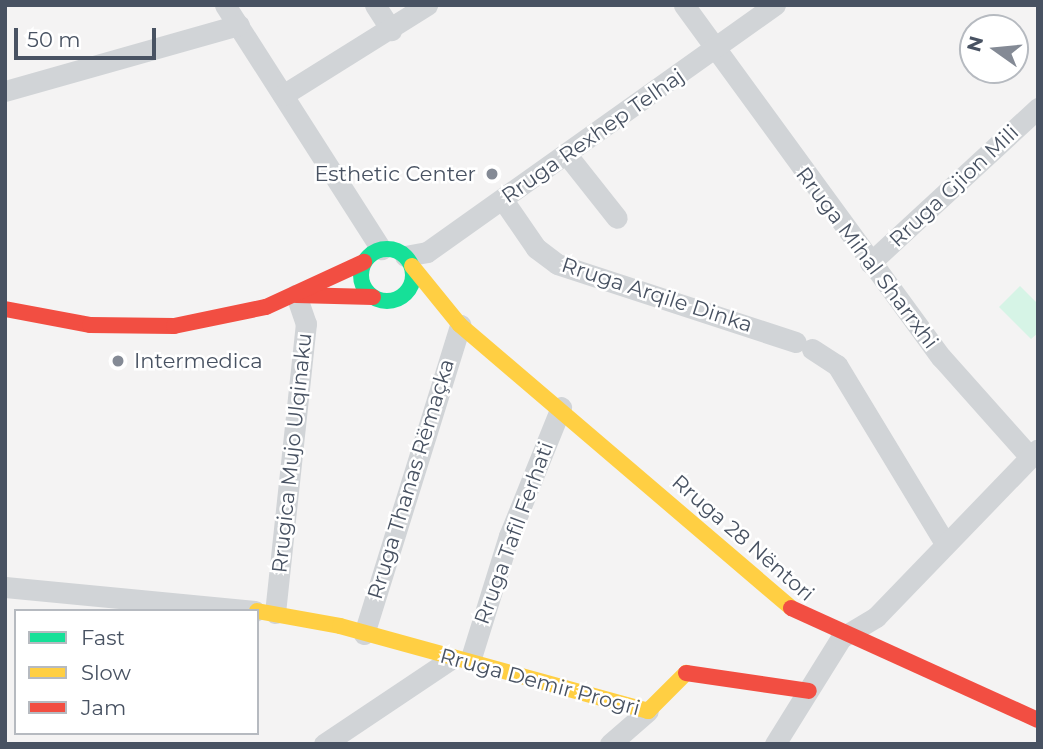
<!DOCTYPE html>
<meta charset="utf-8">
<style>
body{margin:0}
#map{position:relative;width:1043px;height:749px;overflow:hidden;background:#f4f3f3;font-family:Montserrat,sans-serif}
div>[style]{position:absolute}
.green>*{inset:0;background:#d6f4e6}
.street>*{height:21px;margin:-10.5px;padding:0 10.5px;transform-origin:10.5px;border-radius:10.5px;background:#d1d4d7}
.fast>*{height:16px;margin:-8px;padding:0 8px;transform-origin:8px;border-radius:8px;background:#16e098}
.fast>.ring{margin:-8px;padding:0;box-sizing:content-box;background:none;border:16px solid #16e098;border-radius:50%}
.slow>*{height:16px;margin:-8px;padding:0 8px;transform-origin:8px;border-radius:8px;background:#ffcf43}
.jam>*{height:16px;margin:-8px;padding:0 8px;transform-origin:8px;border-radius:8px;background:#f24e42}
.dots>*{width:19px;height:19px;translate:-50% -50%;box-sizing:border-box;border:4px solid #fff;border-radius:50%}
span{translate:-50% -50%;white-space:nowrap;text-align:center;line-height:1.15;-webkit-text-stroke:5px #fff;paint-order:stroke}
.street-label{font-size:21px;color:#485262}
.poi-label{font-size:21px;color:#485262}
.right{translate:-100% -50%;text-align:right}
.left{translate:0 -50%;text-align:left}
.frame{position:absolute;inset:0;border:7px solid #485262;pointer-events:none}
.legend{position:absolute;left:14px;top:609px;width:245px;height:126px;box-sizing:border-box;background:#fff;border:2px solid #b6bac0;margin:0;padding:9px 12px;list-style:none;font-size:21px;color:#485262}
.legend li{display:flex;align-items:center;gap:14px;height:35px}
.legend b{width:35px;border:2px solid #b6bac0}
.north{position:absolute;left:959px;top:14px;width:70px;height:70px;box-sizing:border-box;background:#fff;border:2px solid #b6bac0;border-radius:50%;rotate:285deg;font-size:19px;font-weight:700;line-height:28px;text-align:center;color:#485262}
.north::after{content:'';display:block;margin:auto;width:24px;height:32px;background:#848a95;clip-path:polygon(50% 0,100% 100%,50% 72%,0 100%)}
.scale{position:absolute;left:14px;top:28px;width:142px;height:32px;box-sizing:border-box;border:4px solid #485262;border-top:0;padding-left:9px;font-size:21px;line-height:24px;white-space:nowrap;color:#485262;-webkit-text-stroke:5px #fff;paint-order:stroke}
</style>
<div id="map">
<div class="green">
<div style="clip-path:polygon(1020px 286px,1038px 304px,1038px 333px,1031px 339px,999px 307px)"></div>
</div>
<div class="street">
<div style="left:225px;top:5px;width:290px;rotate:57.4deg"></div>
<div style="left:375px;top:5px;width:30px;rotate:57deg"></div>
<div style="left:684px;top:5px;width:436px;rotate:53.9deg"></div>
<div style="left:941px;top:357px;width:134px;rotate:48.3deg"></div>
<div style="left:5px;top:91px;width:243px;rotate:-15.8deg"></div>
<div style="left:283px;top:95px;width:170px;rotate:-32deg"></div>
<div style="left:567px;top:155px;width:80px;rotate:51.6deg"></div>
<div style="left:503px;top:200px;width:58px;rotate:55.5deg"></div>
<div style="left:536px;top:248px;width:26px;rotate:37deg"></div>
<div style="left:557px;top:264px;width:251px;rotate:18.1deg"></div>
<div style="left:405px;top:256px;width:22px;rotate:-10deg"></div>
<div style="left:427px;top:252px;width:427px;rotate:-35.4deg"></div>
<div style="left:870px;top:263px;width:229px;rotate:-42.7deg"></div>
<div style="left:812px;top:349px;width:30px;rotate:33deg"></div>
<div style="left:837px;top:365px;width:207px;rotate:58.8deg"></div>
<div style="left:5px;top:587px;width:251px;rotate:5.5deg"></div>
<div style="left:275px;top:613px;width:291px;rotate:-83.9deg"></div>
<div style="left:306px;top:324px;width:31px;rotate:-109deg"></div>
<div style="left:364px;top:634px;width:324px;rotate:-72.7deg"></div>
<div style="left:470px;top:661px;width:131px;rotate:-72.7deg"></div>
<div style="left:509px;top:536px;width:139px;rotate:-68deg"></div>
<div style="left:324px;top:744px;width:153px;rotate:-33.8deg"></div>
<div style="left:610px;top:744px;width:50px;rotate:-41deg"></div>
<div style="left:775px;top:744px;width:125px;rotate:-58.1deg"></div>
<div style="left:841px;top:638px;width:41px;rotate:-31deg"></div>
<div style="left:876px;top:617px;width:233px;rotate:-46deg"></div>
</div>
<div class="fast">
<div class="ring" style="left:361px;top:249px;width:36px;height:36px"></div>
</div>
<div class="slow">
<div style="left:412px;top:266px;width:76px;rotate:50.9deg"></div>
<div style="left:460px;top:325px;width:435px;rotate:40.5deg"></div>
<div style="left:257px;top:611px;width:84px;rotate:10.2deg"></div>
<div style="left:340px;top:626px;width:320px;rotate:15.4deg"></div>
<div style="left:648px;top:711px;width:54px;rotate:-45deg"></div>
</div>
<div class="jam">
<div style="left:296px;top:295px;width:77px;rotate:1.5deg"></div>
<div style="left:5px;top:309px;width:86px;rotate:10.7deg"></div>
<div style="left:90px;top:325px;width:84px;rotate:0.7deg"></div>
<div style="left:174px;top:326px;width:94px;rotate:-11.7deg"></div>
<div style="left:266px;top:307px;width:108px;rotate:-24.7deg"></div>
<div style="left:791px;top:608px;width:271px;rotate:24.4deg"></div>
<div style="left:686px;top:673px;width:124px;rotate:8.3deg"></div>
</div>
<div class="dots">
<div style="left:492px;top:174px;background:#848a95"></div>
<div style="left:118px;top:361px;background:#848a95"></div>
</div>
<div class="street-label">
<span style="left:593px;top:136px;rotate:-35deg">Rruga Rexhep Telhaj</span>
<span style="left:954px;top:186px;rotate:-43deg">Rruga Gjion Mili</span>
<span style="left:867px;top:258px;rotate:53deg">Rruga Mihal Sharrxhi</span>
<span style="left:657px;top:295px;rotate:18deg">Rruga Arqile Dinka</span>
<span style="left:292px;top:453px;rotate:-84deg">Rrugica Mujo Ulqinaku</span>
<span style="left:411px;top:479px;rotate:-73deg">Rruga Thanas Rëmaçka</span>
<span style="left:514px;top:533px;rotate:-70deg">Rruga Tafil Ferhati</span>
<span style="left:743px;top:538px;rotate:41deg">Rruga 28 Nëntori</span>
<span style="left:540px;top:682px;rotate:15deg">Rruga Demir Progri</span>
</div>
<div class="poi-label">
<span class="right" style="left:476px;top:174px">Esthetic Center</span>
<span class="left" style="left:134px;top:361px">Intermedica</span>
</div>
<div class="frame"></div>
<ul class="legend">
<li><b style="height:9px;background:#16e098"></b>Fast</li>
<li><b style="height:9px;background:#ffcf43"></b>Slow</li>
<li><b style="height:9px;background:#f24e42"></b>Jam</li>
</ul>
<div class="north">N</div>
<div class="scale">50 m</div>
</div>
